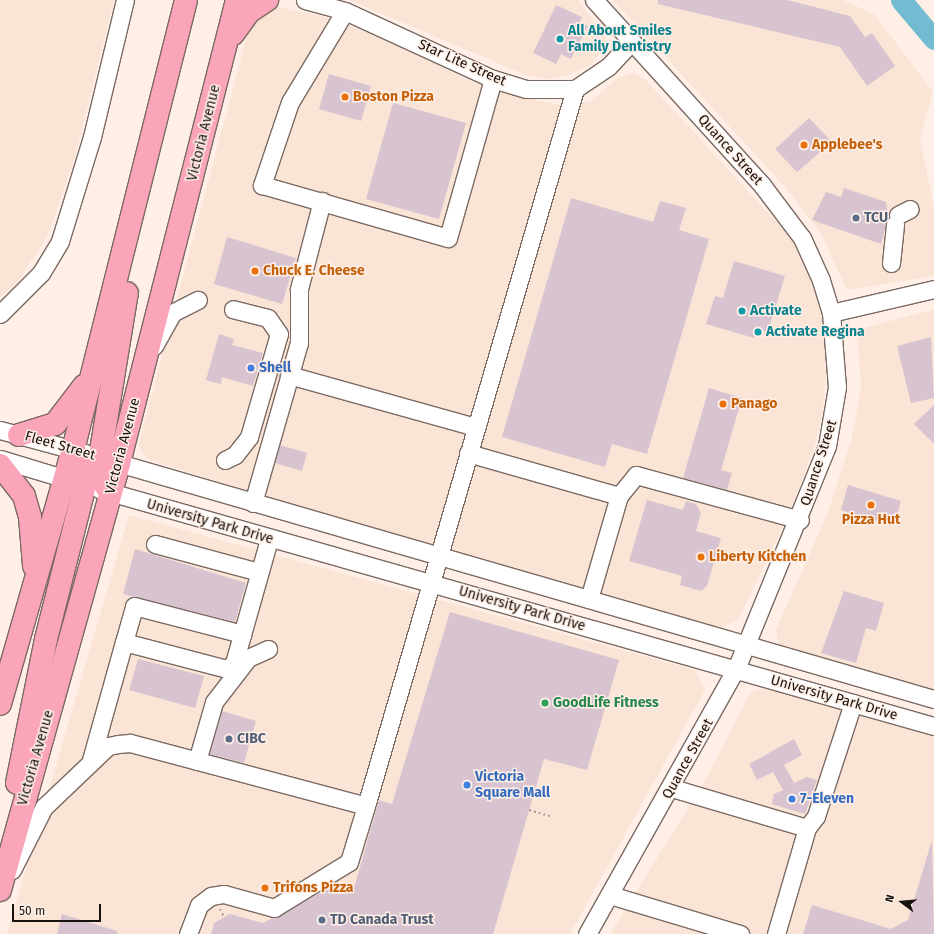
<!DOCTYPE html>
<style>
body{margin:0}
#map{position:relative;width:934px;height:934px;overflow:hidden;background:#ffefe7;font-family:"Fira Sans",sans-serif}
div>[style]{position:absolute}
.commercial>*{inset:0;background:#f9e4d6}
.river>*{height:21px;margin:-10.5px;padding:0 10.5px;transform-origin:10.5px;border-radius:10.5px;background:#72bbd0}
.building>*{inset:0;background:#d7c4d0}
.path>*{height:2px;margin-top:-1px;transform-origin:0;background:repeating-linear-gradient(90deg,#a49892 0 2px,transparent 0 5px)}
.roads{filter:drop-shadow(1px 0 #7b6a62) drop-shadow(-1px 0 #7b6a62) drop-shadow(0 1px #7b6a62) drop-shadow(0 -1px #7b6a62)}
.minor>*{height:17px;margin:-8.5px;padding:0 8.5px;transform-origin:8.5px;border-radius:8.5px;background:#fff}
.highway>*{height:22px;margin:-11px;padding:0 11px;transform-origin:11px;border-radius:11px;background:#fba5bb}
.dots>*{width:11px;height:11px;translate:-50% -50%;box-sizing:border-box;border:2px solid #ffefe7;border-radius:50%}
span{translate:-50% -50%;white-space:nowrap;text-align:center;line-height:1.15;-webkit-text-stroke:3px #ffefe7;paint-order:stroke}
.culture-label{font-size:14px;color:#0d838f;font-weight:700}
.left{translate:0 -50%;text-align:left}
.street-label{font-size:14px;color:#18120e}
.food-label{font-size:14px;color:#c56008;font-weight:700}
.service-label{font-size:14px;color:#4e5e75;font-weight:700}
.shop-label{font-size:14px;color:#366cbe;font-weight:700}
.leisure-label{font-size:14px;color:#27864d;font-weight:700}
.north{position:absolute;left:882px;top:882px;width:40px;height:40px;-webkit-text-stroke:3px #ffefe7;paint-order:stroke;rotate:286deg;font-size:11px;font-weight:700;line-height:16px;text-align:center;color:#18120e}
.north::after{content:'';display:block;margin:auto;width:14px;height:18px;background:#18120e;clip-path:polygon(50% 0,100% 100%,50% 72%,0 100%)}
.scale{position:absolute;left:12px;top:904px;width:89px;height:18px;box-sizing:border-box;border:2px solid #18120e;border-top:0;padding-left:5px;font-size:12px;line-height:14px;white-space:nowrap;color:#18120e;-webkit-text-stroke:3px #ffefe7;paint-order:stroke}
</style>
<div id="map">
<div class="commercial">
<div style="clip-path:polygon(0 0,114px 0,74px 161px,47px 237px,17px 283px,0 297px)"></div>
<div style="clip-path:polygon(349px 0,578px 0,606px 37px,605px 47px,591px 65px,567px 76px,547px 79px,528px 76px)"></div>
<div style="clip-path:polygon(613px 0,843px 0,875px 15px,933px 92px,920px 139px,934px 208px,934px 276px,847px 290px,820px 232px,786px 188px)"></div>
<div style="clip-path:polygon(277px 7px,322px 16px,382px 38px,470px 81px,540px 101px,562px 105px,590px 102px,619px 77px,634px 73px,645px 79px,794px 241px,813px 281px,822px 311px,826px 379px,823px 408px,815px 446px,789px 513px,738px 620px,719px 628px,272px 498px,150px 460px,142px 453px,139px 443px,248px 31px,258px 16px)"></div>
<div style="clip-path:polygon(934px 309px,934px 692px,780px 648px,776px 630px,828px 512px,852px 438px,861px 387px,857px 330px)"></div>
<div style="clip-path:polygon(129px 515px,695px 670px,705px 690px,570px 934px,7px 934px)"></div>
<div style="clip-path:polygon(766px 688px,934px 736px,934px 934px,610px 934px,703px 784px,751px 692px)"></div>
</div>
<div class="river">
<div style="left:901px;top:0;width:51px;rotate:49.8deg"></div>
</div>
<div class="building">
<div style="clip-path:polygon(658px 0,787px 0,850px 16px,865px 37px,872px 33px,895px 66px,867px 86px,840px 47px,658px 4px)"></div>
<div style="clip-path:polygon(556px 5px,582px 17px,580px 22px,588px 26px,571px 59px,561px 54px,556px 64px,533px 53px)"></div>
<div style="clip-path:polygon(329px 74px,371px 86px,361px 121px,319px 109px)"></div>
<div style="clip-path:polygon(393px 103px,466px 123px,439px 219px,366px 199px)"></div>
<div style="clip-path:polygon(809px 118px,832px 142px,797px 172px,775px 149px)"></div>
<div style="clip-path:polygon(844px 188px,886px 202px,888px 217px,881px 244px,812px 220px,826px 192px,841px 197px)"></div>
<div style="clip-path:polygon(571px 198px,653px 222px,660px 201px,686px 208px,679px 230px,709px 239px,647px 454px,612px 444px,605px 467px,502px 437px)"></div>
<div style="clip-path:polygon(227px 237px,296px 258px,282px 304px,214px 284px)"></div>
<div style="clip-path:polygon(734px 261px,785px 276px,769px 328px,754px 338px,706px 324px,715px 296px,723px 298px)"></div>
<div style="clip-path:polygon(219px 334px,234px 339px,232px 345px,263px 353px,253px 386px,222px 377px,221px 384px,206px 380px)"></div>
<div style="clip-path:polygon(931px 337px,934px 398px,911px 403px,897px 346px)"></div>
<div style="clip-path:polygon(709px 388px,742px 398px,721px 470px,732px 473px,727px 490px,683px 478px)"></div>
<div style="clip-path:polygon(934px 405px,934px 444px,914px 424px)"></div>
<div style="clip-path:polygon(280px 445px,307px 453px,302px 471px,275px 463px)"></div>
<div style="clip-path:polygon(848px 485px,901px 501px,894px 526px,841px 510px)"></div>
<div style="clip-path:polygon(647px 500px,683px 510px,686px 501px,696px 504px,701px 513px,696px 531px,721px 538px,707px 586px,701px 591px,680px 585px,682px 576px,629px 561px)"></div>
<div style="clip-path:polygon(135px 549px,246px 583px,235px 622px,123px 594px)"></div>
<div style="clip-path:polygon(844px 591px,884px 603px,876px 631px,866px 628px,856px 663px,821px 653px)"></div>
<div style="clip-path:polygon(450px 612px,619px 660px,587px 770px,544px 759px,493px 934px,211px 934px,214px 923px,230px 914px,263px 923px,339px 883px,354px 888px,379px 800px,392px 804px)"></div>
<div style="clip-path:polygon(138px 659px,204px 676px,195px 708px,129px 690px)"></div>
<div style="clip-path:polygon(222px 711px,256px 721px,244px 763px,209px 754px)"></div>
<div style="clip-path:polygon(794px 739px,802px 755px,784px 765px,794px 783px,807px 777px,817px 780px,805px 814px,772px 804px,774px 794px,783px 790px,773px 772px,757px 780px,749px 764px)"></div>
<div style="clip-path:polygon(932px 840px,934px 934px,803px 934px,812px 905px,891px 929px,908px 920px)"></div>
<div style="clip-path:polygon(62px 914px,117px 931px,117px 934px,57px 934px)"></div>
</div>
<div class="path">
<div style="left:529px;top:810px;width:25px;rotate:16deg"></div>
<div style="left:220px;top:909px;width:9px;rotate:63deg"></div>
</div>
<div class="roads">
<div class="minor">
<div style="left:305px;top:0;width:41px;rotate:15.4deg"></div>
<div style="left:345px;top:11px;width:163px;rotate:24.7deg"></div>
<div style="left:493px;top:79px;width:34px;rotate:17deg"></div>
<div style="left:526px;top:89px;width:49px"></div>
<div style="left:575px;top:89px;width:40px;rotate:-34deg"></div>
<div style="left:608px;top:67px;width:34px;rotate:-47deg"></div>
<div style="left:345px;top:11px;width:106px;rotate:121.1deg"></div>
<div style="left:290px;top:102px;width:88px;rotate:108.6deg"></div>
<div style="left:262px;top:185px;width:193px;rotate:15.9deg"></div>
<div style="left:448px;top:238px;width:165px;rotate:-74.2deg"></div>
<div style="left:898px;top:215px;width:13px;rotate:-27deg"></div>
<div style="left:891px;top:263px;width:39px;rotate:-84deg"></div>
<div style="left:831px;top:313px;width:106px;rotate:-13.1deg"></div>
<div style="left:0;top:314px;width:58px;rotate:-45deg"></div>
<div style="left:41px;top:273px;width:37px;rotate:-59deg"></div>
<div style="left:60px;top:241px;width:109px;rotate:-72.9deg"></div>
<div style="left:92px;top:137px;width:141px;rotate:-76.5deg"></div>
<div style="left:154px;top:346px;width:38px;rotate:-61deg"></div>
<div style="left:172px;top:313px;width:29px;rotate:-27deg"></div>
<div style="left:289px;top:375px;width:193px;rotate:15.6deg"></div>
<div style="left:0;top:430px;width:88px;rotate:15.1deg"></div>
<div style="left:468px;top:453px;width:157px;rotate:15.9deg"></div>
<div style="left:0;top:459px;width:79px;rotate:16.8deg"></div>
<div style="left:108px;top:460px;width:860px;rotate:16.14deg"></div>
<div style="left:225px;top:460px;width:11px;rotate:-27deg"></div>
<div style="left:235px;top:455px;width:23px;rotate:-52deg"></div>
<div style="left:249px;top:437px;width:107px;rotate:-73.8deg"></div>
<div style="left:279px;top:334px;width:19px;rotate:-125deg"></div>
<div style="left:268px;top:318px;width:36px;rotate:-166deg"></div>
<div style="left:99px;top:489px;width:868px;rotate:15.85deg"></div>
<div style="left:253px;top:503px;width:166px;rotate:-74deg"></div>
<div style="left:299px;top:343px;width:54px;rotate:-90deg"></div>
<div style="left:299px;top:289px;width:91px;rotate:-75.4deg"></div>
<div style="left:155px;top:544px;width:108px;rotate:15.1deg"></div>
<div style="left:589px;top:599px;width:107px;rotate:-73.8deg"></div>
<div style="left:619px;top:496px;width:27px;rotate:-51deg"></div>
<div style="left:636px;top:475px;width:170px;rotate:15.3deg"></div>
<div style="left:124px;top:642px;width:37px;rotate:-74deg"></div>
<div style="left:134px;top:606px;width:112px;rotate:14.5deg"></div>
<div style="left:91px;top:760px;width:123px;rotate:-74.4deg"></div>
<div style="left:124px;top:642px;width:106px;rotate:14.7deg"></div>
<div style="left:227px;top:669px;width:9px;rotate:-41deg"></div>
<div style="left:234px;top:663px;width:129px;rotate:-74.2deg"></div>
<div style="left:197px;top:761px;width:61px;rotate:-73.9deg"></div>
<div style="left:214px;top:702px;width:56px;rotate:-52.3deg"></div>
<div style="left:248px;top:658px;width:22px;rotate:-24deg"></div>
<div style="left:672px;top:788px;width:141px;rotate:16.5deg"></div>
<div style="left:12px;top:870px;width:71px;rotate:-63.1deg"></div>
<div style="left:44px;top:807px;width:88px;rotate:-43.6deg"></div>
<div style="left:108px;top:746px;width:10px;rotate:-11deg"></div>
<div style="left:118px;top:744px;width:12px;rotate:-5deg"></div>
<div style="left:130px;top:743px;width:244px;rotate:14.9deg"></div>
<div style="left:366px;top:806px;width:747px;rotate:-73.75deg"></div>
<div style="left:610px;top:895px;width:136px;rotate:16.7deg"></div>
<div style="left:188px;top:934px;width:31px;rotate:-69deg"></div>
<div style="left:199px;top:905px;width:15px;rotate:-37deg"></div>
<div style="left:211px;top:896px;width:13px;rotate:-9deg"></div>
<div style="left:224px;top:894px;width:52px;rotate:15.6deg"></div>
<div style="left:274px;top:908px;width:88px;rotate:-31.5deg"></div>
<div style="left:349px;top:862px;width:59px;rotate:-73.1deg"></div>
<div style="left:587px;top:934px;width:304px;rotate:-60.7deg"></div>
<div style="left:736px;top:669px;width:241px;rotate:-67.8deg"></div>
<div style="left:827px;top:446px;width:60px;rotate:-80.4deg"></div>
<div style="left:837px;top:387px;width:74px;rotate:-94.6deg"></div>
<div style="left:831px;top:313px;width:34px;rotate:-107deg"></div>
<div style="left:821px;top:280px;width:46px;rotate:-114.3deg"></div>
<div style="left:802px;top:238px;width:66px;rotate:-127deg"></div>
<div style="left:762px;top:185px;width:250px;rotate:-132.2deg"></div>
<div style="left:776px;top:934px;width:110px;rotate:-73.7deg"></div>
<div style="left:807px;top:828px;width:15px;rotate:-53deg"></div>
<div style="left:816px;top:816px;width:119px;rotate:-71.9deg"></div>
</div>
<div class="highway">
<div style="left:233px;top:34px;width:27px;rotate:-54deg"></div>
<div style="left:249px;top:12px;width:22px;rotate:-34deg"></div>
<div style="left:19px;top:435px;width:38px;rotate:-17deg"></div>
<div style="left:55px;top:424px;width:48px;rotate:-52.7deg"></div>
<div style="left:0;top:465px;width:39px;rotate:52deg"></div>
<div style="left:24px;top:496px;width:22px;rotate:74deg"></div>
<div style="left:30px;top:517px;width:49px;rotate:85.3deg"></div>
<div style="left:110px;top:493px;width:12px;rotate:-121deg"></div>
<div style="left:104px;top:483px;width:26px;rotate:-99deg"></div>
<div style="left:100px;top:457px;width:166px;rotate:-80.7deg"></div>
<div style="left:0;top:704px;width:264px;rotate:-74deg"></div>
<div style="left:73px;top:450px;width:464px;rotate:-75.9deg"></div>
<div style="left:17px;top:783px;width:147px;rotate:-78.6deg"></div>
<div style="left:46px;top:639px;width:159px;rotate:-75.8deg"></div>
<div style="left:85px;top:485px;width:22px;rotate:-98deg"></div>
<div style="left:82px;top:463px;width:16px;rotate:-125deg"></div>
<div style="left:0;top:890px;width:443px;rotate:-74.4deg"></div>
<div style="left:119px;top:463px;width:478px;rotate:-75.7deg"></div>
</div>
</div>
<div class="dots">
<div style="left:560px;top:39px;background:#0f9aa8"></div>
<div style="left:345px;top:97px;background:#e8710a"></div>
<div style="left:804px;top:145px;background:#e8710a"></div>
<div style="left:856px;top:218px;background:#5c6f8a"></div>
<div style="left:255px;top:271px;background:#e8710a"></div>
<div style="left:742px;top:311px;background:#0f9aa8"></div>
<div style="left:758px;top:332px;background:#0f9aa8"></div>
<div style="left:251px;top:368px;background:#3f7fe0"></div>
<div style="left:723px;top:404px;background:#e8710a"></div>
<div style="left:871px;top:505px;background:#e8710a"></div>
<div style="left:701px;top:557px;background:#e8710a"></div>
<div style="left:545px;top:703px;background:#2e9e5b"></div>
<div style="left:229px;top:739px;background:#5c6f8a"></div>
<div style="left:467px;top:785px;background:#3f7fe0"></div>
<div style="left:792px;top:799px;background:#3f7fe0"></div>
<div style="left:265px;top:888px;background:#e8710a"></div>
<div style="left:322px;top:920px;background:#5c6f8a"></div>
</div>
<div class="culture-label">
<span class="left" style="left:568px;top:39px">All About Smiles<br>Family Dentistry</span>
<span class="left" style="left:750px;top:311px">Activate</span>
<span class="left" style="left:766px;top:332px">Activate Regina</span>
</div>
<div class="street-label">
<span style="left:462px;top:63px;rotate:24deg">Star Lite Street</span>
<span style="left:204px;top:133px;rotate:-76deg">Victoria Avenue</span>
<span style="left:730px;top:150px;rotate:48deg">Quance Street</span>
<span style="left:60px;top:446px;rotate:16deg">Fleet Street</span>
<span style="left:123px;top:446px;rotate:-75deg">Victoria Avenue</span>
<span style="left:819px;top:463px;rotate:-72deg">Quance Street</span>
<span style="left:210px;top:522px;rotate:16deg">University Park Drive</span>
<span style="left:522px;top:609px;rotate:16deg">University Park Drive</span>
<span style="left:834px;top:698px;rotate:16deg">University Park Drive</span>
<span style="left:36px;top:758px;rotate:-74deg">Victoria Avenue</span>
<span style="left:688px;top:759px;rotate:-61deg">Quance Street</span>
</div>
<div class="food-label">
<span class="left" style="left:353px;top:97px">Boston Pizza</span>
<span class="left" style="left:812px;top:145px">Applebee's</span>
<span class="left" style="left:263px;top:271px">Chuck E. Cheese</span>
<span class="left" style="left:731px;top:404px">Panago</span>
<span style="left:871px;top:520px">Pizza Hut</span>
<span class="left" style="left:709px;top:557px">Liberty Kitchen</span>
<span class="left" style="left:273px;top:888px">Trifons Pizza</span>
</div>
<div class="service-label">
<span class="left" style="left:864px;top:218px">TCU</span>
<span class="left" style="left:237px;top:739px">CIBC</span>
<span class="left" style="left:330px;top:920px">TD Canada Trust</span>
</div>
<div class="shop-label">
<span class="left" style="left:259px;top:368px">Shell</span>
<span class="left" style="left:475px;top:785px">Victoria<br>Square Mall</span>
<span class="left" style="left:800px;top:799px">7-Eleven</span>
</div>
<div class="leisure-label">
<span class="left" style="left:553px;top:703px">GoodLife Fitness</span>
</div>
<div class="north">N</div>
<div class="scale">50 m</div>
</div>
